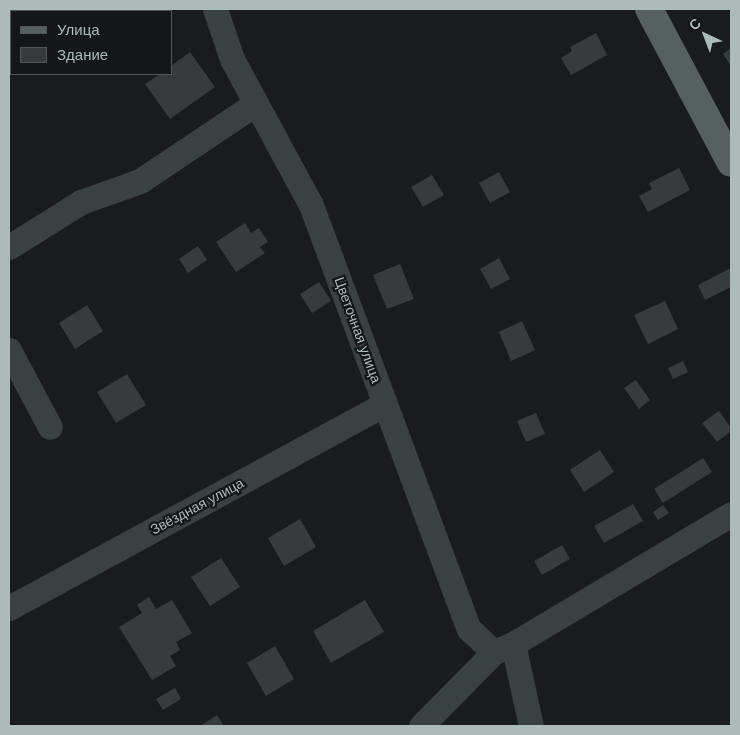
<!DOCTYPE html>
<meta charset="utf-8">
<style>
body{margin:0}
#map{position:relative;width:740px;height:735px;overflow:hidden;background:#191c1c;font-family:Helvetica,sans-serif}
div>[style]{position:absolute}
.building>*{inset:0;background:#363b3b}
.minor>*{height:25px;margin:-12.5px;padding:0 12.5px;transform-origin:12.5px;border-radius:12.5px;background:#3a4141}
.major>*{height:28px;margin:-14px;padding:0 14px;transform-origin:14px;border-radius:14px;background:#56605f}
span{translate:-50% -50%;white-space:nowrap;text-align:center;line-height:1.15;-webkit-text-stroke:4.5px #141717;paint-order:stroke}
.street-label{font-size:14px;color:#abbcb8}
.frame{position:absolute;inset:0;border:10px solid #abbcb8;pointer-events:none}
.legend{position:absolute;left:10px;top:10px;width:162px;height:65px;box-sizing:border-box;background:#141717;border:1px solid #505957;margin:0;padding:6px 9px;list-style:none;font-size:15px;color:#abbcb8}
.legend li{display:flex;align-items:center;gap:10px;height:25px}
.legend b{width:25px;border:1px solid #505957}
.north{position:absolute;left:680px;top:10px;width:50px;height:50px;-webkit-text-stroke:4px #141717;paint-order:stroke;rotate:317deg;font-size:14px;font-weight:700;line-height:20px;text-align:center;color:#abbcb8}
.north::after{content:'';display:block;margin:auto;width:18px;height:22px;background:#abbcb8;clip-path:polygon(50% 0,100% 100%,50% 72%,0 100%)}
</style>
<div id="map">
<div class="building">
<div style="clip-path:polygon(596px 33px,607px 55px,571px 75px,561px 58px,572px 51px,570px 47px)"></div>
<div style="clip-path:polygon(731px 48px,731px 66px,723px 54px)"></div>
<div style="clip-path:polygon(190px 52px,215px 87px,170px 119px,145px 84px,160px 74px,171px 74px,171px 66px)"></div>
<div style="clip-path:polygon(679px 168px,690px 190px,648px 212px,639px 196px,652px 189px,649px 183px)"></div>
<div style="clip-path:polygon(499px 172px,510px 192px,490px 203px,479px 183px)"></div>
<div style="clip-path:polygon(432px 175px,444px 195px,423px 207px,411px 187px)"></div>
<div style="clip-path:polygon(245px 223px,251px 233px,259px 228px,268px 242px,260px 247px,265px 253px,236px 272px,216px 242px)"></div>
<div style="clip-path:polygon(198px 246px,207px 260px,188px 273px,179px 259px)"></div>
<div style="clip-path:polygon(499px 258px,510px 279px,491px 289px,480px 269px)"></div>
<div style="clip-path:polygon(400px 264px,414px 299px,387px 309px,373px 275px)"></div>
<div style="clip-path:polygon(731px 268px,731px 287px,705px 300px,698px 285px)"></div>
<div style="clip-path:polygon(319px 282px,331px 301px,312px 313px,300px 294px)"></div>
<div style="clip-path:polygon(665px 301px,678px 329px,648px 344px,634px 315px)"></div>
<div style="clip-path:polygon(87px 305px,103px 331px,75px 349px,59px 323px)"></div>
<div style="clip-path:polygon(522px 321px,535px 350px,511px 361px,499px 332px)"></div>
<div style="clip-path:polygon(683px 361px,688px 372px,673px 379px,668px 368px)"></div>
<div style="clip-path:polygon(127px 374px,146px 405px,116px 423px,97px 392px)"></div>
<div style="clip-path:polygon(636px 380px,650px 400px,639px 409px,624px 388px)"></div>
<div style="clip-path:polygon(719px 411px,731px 428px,731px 431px,717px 442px,702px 423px)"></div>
<div style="clip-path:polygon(536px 413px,545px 434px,526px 442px,517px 421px)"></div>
<div style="clip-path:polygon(600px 450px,614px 472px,584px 492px,570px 470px)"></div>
<div style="clip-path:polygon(703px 458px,712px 472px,663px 503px,654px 489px)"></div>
<div style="clip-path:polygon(633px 504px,643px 521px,604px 543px,594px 526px)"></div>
<div style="clip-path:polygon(663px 505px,669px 513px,658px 520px,653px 512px)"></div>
<div style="clip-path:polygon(300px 519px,316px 547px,284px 566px,268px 538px)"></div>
<div style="clip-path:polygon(562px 545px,570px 559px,542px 575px,534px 561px)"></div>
<div style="clip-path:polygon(221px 558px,240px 587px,210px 606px,191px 577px)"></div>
<div style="clip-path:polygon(149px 597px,156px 609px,172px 600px,192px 633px,176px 642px,180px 650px,170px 656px,176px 666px,152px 680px,119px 627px,142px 613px,137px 605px)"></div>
<div style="clip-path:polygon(365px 600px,384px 632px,331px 663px,313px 631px)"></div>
<div style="clip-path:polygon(275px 646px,294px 679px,266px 696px,247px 663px)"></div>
<div style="clip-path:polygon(175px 688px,181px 699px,163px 710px,156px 699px)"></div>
<div style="clip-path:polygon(217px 715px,224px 726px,200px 726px)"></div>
</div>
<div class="minor">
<div style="left:24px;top:9px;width:3px;rotate:45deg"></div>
<div style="left:215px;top:9px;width:53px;rotate:71.2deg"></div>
<div style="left:232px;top:59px;width:166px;rotate:61.6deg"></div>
<div style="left:311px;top:205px;width:452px;rotate:69.6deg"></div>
<div style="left:469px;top:629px;width:34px;rotate:43deg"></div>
<div style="left:51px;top:11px;width:4px;rotate:-27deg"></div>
<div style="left:9px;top:247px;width:85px;rotate:-32deg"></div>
<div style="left:81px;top:202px;width:63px;rotate:-19.6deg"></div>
<div style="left:140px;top:181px;width:138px;rotate:-33.8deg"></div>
<div style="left:9px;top:350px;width:87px;rotate:62deg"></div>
<div style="left:9px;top:608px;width:428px;rotate:-28.5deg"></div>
<div style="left:513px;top:644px;width:84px;rotate:77.6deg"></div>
<div style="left:421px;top:726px;width:104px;rotate:-45.4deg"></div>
<div style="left:494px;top:652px;width:21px;rotate:-23deg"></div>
<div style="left:513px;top:644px;width:254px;rotate:-30.8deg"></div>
</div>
<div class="major">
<div style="left:649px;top:9px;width:174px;rotate:62deg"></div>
</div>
<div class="street-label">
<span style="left:358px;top:330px;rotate:70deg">Цветочная улица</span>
<span style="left:197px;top:506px;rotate:-28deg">Звёздная улица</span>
</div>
<div class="frame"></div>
<ul class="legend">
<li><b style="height:6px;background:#56605f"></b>Улица</li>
<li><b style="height:14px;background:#363b3b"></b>Здание</li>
</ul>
<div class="north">С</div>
</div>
